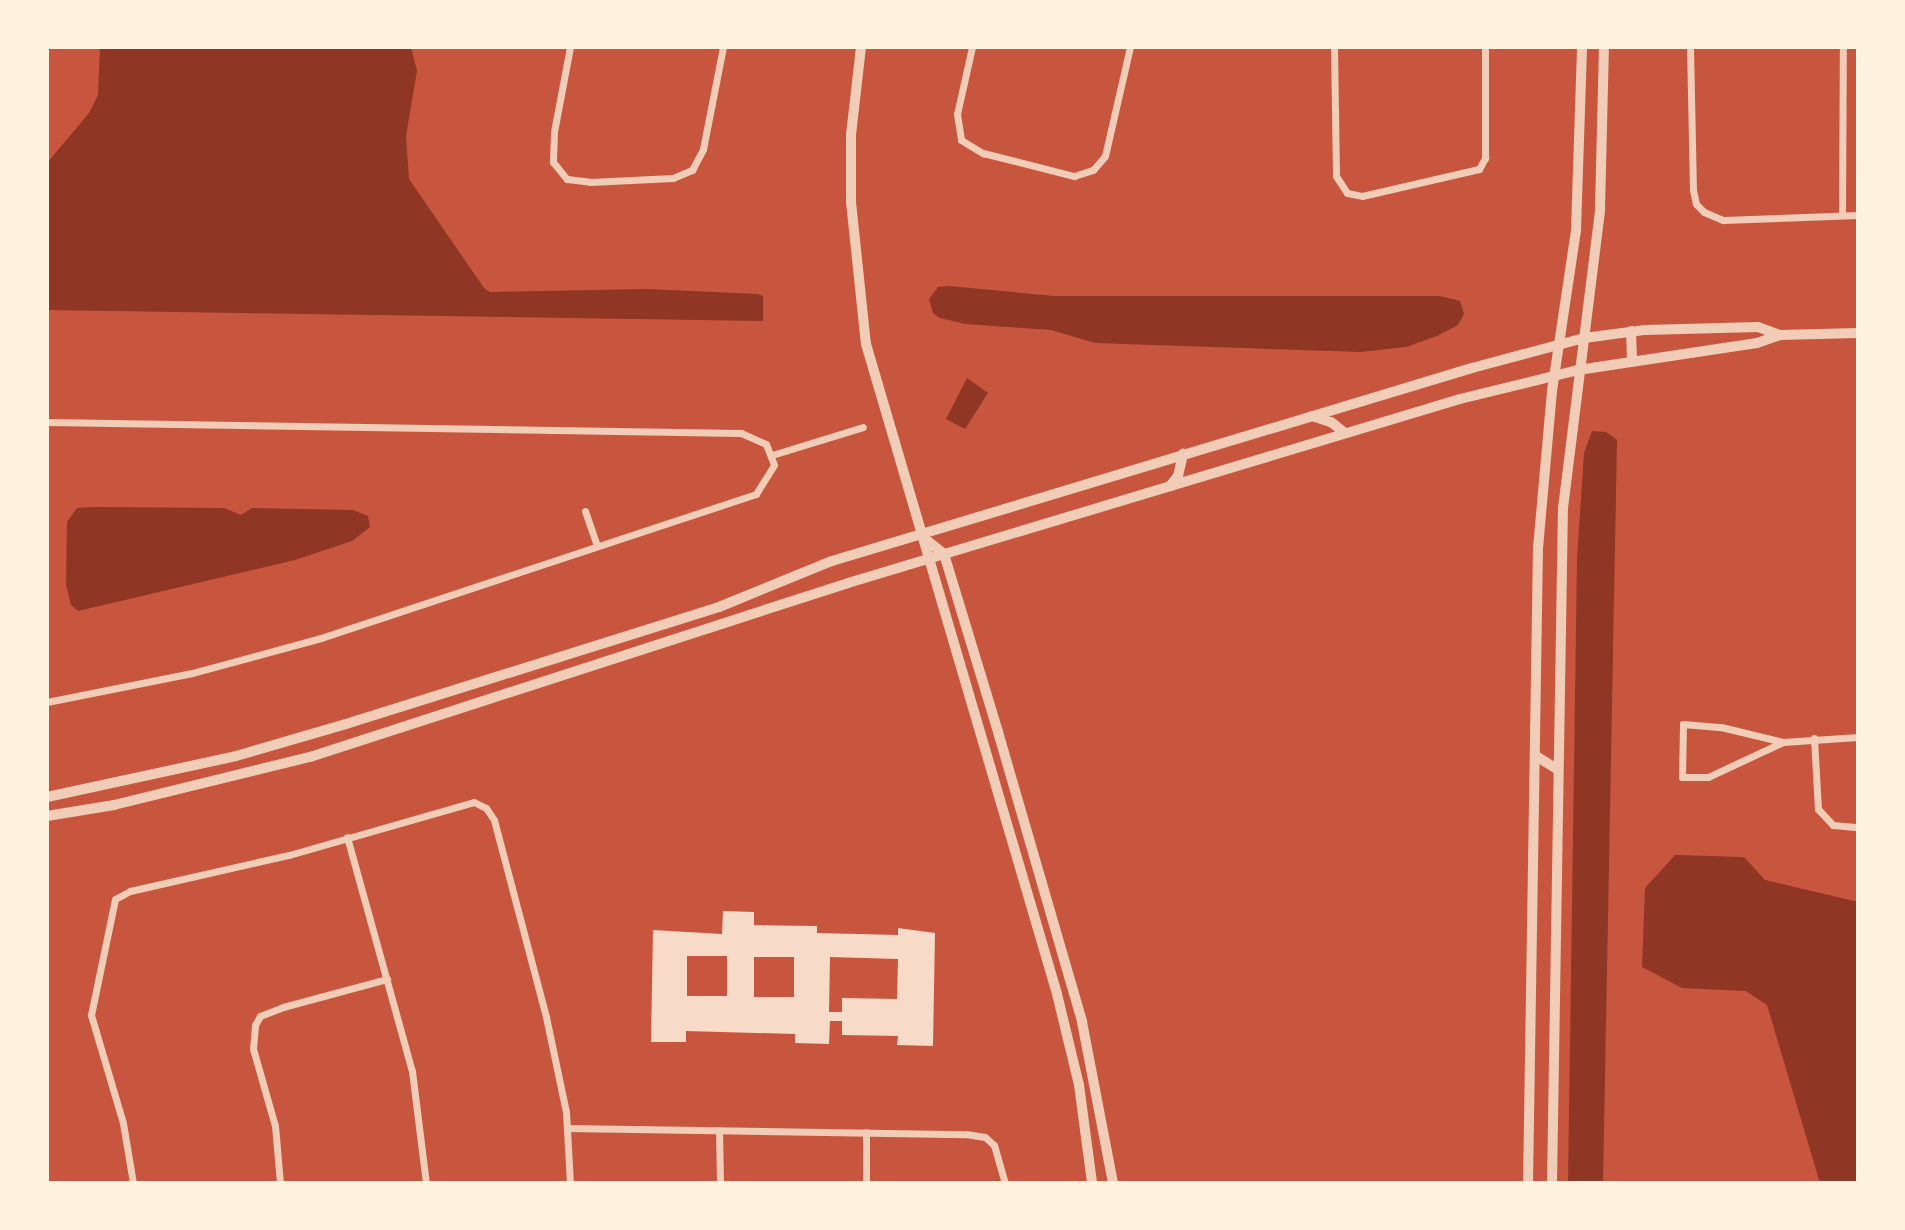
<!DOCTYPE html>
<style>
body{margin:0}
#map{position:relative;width:1905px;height:1230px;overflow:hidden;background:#c8553d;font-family:Jost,sans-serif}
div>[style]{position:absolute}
.water>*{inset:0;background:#8f3625}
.building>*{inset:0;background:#f7dbc8}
.minor>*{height:7px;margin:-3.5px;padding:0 3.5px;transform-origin:3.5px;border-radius:3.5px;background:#f1ccb7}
.tertiary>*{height:10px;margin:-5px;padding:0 5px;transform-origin:5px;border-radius:5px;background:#f1ccb7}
span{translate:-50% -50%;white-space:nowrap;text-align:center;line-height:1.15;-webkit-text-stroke:7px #fff3e0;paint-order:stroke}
.frame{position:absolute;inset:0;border:49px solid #fff3e0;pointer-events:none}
</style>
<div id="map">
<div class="water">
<div style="clip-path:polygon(100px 47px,411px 47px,417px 71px,406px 136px,409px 179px,484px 288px,490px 292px,646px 289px,758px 294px,763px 296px,763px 321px,47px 310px,47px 163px,89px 113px,98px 95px)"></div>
<div style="clip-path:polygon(949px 286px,1054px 296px,1440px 296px,1460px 301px,1464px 314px,1458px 325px,1437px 336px,1406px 347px,1361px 352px,1095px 343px,1051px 330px,965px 324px,940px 318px,933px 313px,929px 299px,938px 287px)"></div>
<div style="clip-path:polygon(967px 378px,988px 393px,965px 429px,946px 419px)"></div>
<div style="clip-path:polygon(1592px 431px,1606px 432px,1617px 440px,1603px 1183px,1568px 1183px,1577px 559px,1584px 453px)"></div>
<div style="clip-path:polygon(93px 507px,224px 508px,241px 515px,252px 508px,353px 510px,368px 516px,370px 527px,352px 541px,295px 560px,78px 611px,71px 605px,66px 585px,67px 522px,77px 508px)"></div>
<div style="clip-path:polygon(1675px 855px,1744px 857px,1765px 880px,1858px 902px,1858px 1183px,1820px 1183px,1767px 1005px,1746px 991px,1682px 988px,1642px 967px,1645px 888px)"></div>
</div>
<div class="building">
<div style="clip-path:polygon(evenodd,723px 911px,754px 912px,754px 925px,817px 926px,817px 933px,898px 935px,898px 928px,935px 933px,933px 1046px,897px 1045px,898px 1036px,842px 1035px,842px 1021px,830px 1021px,829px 1044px,795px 1043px,795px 1034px,686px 1031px,686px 1042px,651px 1042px,653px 930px,722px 934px,723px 911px,687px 956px,727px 956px,727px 996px,687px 996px,687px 956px,723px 911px,754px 957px,794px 957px,794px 997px,754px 997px,754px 957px,723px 911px,830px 957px,898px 959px,897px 999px,842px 998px,842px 1012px,829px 1012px,830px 957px)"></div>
</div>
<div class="minor">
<div style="left:570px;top:47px;width:86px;rotate:100.7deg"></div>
<div style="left:554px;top:132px;width:30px;rotate:92deg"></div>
<div style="left:553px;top:162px;width:22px;rotate:51deg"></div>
<div style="left:567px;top:179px;width:23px;rotate:7deg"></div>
<div style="left:590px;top:182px;width:83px;rotate:-2.8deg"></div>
<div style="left:673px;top:178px;width:21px;rotate:-23deg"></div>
<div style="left:692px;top:170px;width:24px;rotate:-62deg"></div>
<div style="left:703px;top:149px;width:104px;rotate:-78.9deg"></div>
<div style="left:972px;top:47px;width:69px;rotate:102.6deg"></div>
<div style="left:957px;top:114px;width:26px;rotate:81deg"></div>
<div style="left:961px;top:140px;width:26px;rotate:31deg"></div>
<div style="left:983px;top:153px;width:94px;rotate:14.2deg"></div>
<div style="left:1074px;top:176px;width:20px;rotate:-18deg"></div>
<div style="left:1093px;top:170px;width:18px;rotate:-49deg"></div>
<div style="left:1105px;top:156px;width:112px;rotate:-77.1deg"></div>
<div style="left:1334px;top:47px;width:129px;rotate:89.1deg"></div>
<div style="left:1336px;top:176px;width:20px;rotate:57deg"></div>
<div style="left:1347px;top:193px;width:15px;rotate:11deg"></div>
<div style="left:1362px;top:196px;width:120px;rotate:-13deg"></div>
<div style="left:1479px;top:169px;width:13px;rotate:-61deg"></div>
<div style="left:1485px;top:158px;width:111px;rotate:-90deg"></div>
<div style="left:1690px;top:47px;width:143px;rotate:88.8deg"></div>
<div style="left:1693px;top:190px;width:14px;rotate:78deg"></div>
<div style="left:1696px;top:204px;width:11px;rotate:45deg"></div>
<div style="left:1704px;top:212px;width:21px;rotate:23deg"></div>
<div style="left:1723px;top:220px;width:135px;rotate:-2.1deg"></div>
<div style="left:1842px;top:215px;width:168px;rotate:-89.7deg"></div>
<div style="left:47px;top:422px;width:694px;rotate:0.91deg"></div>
<div style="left:741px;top:433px;width:27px;rotate:24deg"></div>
<div style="left:766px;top:444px;width:22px;rotate:69deg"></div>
<div style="left:774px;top:465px;width:34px;rotate:122deg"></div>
<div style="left:756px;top:494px;width:458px;rotate:161.7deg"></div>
<div style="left:321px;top:638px;width:134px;rotate:164.8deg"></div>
<div style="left:192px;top:673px;width:148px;rotate:168.7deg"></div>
<div style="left:772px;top:455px;width:95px;rotate:-17.1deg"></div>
<div style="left:585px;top:511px;width:37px;rotate:71deg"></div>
<div style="left:1814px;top:738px;width:71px;rotate:86.8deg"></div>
<div style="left:1818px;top:809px;width:22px;rotate:47deg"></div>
<div style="left:1833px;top:825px;width:25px;rotate:5deg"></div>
<div style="left:1783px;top:742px;width:83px;rotate:155deg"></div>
<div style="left:1708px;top:777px;width:26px;rotate:180deg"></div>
<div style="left:1682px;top:777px;width:53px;rotate:-88.9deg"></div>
<div style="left:1683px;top:724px;width:38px;rotate:5deg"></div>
<div style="left:1721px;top:727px;width:64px;rotate:13.6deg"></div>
<div style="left:1783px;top:742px;width:75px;rotate:-3.8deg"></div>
<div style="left:347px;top:837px;width:243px;rotate:74.5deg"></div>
<div style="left:412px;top:1071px;width:113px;rotate:82.9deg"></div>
<div style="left:567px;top:1128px;width:399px;rotate:0.9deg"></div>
<div style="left:966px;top:1134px;width:19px;rotate:9deg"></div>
<div style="left:985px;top:1137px;width:12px;rotate:42deg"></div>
<div style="left:994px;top:1145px;width:40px;rotate:74deg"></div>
<div style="left:719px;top:1130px;width:53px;rotate:88.9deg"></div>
<div style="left:133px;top:1183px;width:61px;rotate:-99.5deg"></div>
<div style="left:123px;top:1123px;width:113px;rotate:-106.5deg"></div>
<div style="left:91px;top:1015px;width:118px;rotate:-78.3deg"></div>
<div style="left:115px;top:899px;width:17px;rotate:-28deg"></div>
<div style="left:130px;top:891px;width:163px;rotate:-12.8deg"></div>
<div style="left:289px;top:855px;width:192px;rotate:-16deg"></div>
<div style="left:474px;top:802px;width:13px;rotate:27deg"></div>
<div style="left:486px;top:808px;width:14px;rotate:56deg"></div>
<div style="left:494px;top:820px;width:204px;rotate:75.2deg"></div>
<div style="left:546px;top:1017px;width:97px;rotate:78.1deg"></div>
<div style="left:566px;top:1112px;width:71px;rotate:86.8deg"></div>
<div style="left:280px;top:1183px;width:57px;rotate:-95deg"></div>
<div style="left:275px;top:1126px;width:80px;rotate:-105.9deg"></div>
<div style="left:253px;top:1049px;width:24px;rotate:-85deg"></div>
<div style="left:255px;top:1025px;width:10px;rotate:-61deg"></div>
<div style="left:260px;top:1016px;width:25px;rotate:-21deg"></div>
<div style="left:283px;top:1007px;width:108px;rotate:-15.1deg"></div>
<div style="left:866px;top:1183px;width:51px;rotate:-90deg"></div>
</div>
<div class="tertiary">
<div style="left:861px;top:47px;width:89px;rotate:96.5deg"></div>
<div style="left:851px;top:135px;width:67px;rotate:90deg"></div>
<div style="left:851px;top:202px;width:143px;rotate:84deg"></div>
<div style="left:866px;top:344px;width:677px;rotate:73.62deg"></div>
<div style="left:1057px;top:994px;width:94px;rotate:76.4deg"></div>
<div style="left:1079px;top:1085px;width:99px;rotate:82.4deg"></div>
<div style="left:1631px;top:331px;width:30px;rotate:88deg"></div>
<div style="left:1312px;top:416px;width:20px;rotate:18deg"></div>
<div style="left:1331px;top:422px;width:18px;rotate:38deg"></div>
<div style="left:1170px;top:486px;width:13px;rotate:-51deg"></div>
<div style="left:1178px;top:476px;width:23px;rotate:-77deg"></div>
<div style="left:920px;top:535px;width:31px;rotate:38deg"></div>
<div style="left:944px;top:554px;width:186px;rotate:73.1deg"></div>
<div style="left:998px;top:732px;width:302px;rotate:73.8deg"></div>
<div style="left:1082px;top:1022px;width:164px;rotate:79.1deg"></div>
<div style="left:1536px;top:756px;width:26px;rotate:32deg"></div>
<div style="left:47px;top:797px;width:193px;rotate:-12.2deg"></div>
<div style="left:236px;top:756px;width:115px;rotate:-16.2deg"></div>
<div style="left:346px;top:724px;width:391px;rotate:-17.4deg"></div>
<div style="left:719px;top:607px;width:122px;rotate:-22.2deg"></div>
<div style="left:832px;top:561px;width:668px;rotate:-16.78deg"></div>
<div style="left:1472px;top:368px;width:116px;rotate:-15deg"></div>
<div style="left:1584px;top:338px;width:62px;rotate:-7.5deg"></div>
<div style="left:1645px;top:330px;width:113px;rotate:-1.5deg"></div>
<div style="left:1758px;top:327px;width:23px;rotate:20deg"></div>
<div style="left:47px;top:816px;width:68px;rotate:-9.3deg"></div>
<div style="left:114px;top:805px;width:202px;rotate:-13.8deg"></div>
<div style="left:310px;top:757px;width:565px;rotate:-17.92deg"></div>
<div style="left:848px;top:583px;width:639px;rotate:-16.73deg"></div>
<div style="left:1460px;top:399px;width:122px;rotate:-13.8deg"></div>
<div style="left:1578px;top:370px;width:181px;rotate:-8.6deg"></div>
<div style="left:1757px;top:343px;width:24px;rotate:-19deg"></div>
<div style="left:1780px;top:335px;width:78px;rotate:-1.5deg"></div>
<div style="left:1528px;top:1183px;width:635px;rotate:-89.1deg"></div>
<div style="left:1538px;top:548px;width:158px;rotate:-84.9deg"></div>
<div style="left:1552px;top:391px;width:163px;rotate:-81.5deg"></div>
<div style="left:1576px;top:230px;width:183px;rotate:-88.1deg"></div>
<div style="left:1552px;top:1183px;width:675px;rotate:-89.07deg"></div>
<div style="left:1563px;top:508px;width:301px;rotate:-82.9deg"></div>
<div style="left:1600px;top:209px;width:162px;rotate:-88.6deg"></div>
</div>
<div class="frame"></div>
</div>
